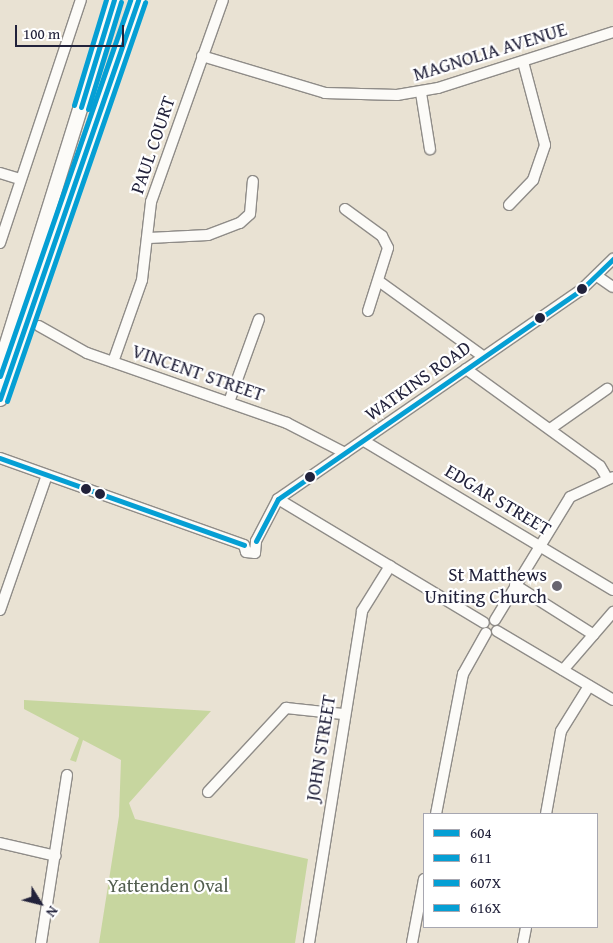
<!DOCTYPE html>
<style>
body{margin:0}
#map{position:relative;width:613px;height:943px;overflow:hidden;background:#e9e2d3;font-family:"Gentium Book Plus",serif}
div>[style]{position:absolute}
.green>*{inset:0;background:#c7d69f}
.roads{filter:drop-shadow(1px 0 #8f8c88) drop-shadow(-1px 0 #8f8c88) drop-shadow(0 1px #8f8c88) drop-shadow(0 -1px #8f8c88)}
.minor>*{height:10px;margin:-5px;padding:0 5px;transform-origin:5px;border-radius:5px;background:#fcfbf8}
.highway>*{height:14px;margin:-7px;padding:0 7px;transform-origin:7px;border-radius:7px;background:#fcfbf8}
.bus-1>*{height:5px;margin:-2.5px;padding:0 2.5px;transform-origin:2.5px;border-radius:2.5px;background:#059fd4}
.bus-2>*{height:5px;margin:-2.5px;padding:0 2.5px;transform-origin:2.5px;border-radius:2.5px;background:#059fd4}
.bus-3>*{height:5px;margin:-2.5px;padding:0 2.5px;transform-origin:2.5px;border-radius:2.5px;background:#059fd4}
.bus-4>*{height:5px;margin:-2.5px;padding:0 2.5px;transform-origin:2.5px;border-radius:2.5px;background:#059fd4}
.dots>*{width:14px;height:14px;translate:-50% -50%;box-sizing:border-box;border:2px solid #fff;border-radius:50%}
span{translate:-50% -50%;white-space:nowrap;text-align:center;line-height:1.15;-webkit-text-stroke:4.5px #fff;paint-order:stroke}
.street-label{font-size:19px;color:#22223b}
.poi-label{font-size:19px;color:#22223b}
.right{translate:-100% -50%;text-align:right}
.park-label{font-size:19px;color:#525e4f}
.legend{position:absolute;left:423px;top:813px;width:175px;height:115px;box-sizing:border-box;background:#fff;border:1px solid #a7a7b1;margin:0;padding:6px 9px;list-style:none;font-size:15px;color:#22223b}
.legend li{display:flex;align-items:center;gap:10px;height:25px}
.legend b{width:25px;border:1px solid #a7a7b1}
.north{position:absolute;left:15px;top:878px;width:50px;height:50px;-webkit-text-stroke:4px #fff;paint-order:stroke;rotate:126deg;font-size:14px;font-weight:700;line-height:20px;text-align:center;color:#22223b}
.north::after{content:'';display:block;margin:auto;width:18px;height:22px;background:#22223b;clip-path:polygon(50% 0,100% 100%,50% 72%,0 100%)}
.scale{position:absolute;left:15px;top:25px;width:109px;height:22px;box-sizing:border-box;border:2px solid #22223b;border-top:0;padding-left:6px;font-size:15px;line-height:18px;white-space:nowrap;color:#22223b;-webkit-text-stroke:4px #fff;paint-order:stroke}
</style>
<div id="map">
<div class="green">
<div style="clip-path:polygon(24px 700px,211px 711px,129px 803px,135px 819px,308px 859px,295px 943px,99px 943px,119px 816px,121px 760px,83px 740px,76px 762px,70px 760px,79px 738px,24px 709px)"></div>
</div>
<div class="roads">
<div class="minor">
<div style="left:202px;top:56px;width:128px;rotate:16.7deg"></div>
<div style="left:325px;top:93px;width:72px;rotate:1.6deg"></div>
<div style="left:397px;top:95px;width:42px;rotate:-9.7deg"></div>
<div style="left:438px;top:88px;width:184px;rotate:-17.7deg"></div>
<div style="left:421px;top:93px;width:57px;rotate:80.9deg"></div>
<div style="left:0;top:173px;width:21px;rotate:17deg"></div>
<div style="left:509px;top:205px;width:35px;rotate:-46deg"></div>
<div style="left:533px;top:180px;width:37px;rotate:-71deg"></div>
<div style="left:545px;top:145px;width:86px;rotate:-104.8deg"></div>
<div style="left:345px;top:209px;width:46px;rotate:36.1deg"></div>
<div style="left:382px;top:236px;width:13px;rotate:63deg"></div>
<div style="left:388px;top:248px;width:66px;rotate:107.6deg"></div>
<div style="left:149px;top:238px;width:59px;rotate:-2.9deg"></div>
<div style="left:208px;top:235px;width:34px;rotate:-21deg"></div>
<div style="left:240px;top:223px;width:13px;rotate:-42deg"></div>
<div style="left:250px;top:214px;width:33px;rotate:-85deg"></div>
<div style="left:0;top:243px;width:256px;rotate:-71.6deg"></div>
<div style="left:597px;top:276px;width:19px;rotate:35deg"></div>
<div style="left:380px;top:282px;width:128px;rotate:35.8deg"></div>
<div style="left:39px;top:326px;width:55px;rotate:29.4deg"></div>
<div style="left:87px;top:353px;width:212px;rotate:19.3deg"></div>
<div style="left:287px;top:423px;width:65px;rotate:27.3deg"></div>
<div style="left:113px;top:362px;width:87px;rotate:-70.5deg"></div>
<div style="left:142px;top:280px;width:79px;rotate:-83.4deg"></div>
<div style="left:151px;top:202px;width:214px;rotate:-70.4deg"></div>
<div style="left:466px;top:369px;width:165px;rotate:35.9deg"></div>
<div style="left:600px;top:466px;width:14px;rotate:60deg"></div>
<div style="left:229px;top:402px;width:88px;rotate:-70.1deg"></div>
<div style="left:550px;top:429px;width:70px;rotate:-35.1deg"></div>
<div style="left:364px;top:441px;width:290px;rotate:30.9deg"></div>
<div style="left:0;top:458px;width:259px;rotate:19.6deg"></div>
<div style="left:278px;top:499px;width:240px;rotate:31deg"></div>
<div style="left:256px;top:541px;width:47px;rotate:-62.4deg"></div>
<div style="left:278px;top:499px;width:368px;rotate:-34.6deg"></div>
<div style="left:581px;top:290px;width:45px;rotate:-44.1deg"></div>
<div style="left:244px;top:545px;width:7px;rotate:74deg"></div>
<div style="left:246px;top:552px;width:9px;rotate:6deg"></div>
<div style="left:255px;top:553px;width:12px;rotate:-85deg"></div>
<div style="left:515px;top:585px;width:93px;rotate:32.3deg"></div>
<div style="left:0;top:610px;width:143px;rotate:-70.8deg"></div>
<div style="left:495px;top:620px;width:144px;rotate:-58.6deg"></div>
<div style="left:570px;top:497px;width:47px;rotate:-24.9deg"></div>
<div style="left:497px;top:631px;width:135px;rotate:30.7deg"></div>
<div style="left:563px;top:670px;width:77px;rotate:-49.2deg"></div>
<div style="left:208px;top:792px;width:115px;rotate:-47.1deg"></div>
<div style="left:286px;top:708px;width:57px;rotate:6deg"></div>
<div style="left:436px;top:814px;width:143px;rotate:-79.1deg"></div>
<div style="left:463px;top:674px;width:47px;rotate:-60.7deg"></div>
<div style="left:546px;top:814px;width:84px;rotate:-79.8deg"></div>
<div style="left:561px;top:731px;width:53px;rotate:-58.1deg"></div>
<div style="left:0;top:843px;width:57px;rotate:13.1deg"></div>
<div style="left:41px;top:943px;width:170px;rotate:-81.2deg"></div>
<div style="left:309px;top:943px;width:336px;rotate:-80.9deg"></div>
<div style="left:362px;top:611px;width:53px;rotate:-58.1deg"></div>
<div style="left:412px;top:943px;width:65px;rotate:-79.4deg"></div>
<div style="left:523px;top:943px;width:16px;rotate:-79deg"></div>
</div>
<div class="highway">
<div style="left:0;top:366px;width:383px;rotate:-72.7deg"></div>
<div style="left:0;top:399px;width:422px;rotate:-70.9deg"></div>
</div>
</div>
<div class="bus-1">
<div style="left:0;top:458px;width:259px;rotate:19.6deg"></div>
<div style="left:256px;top:541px;width:47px;rotate:-62.4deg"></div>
<div style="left:278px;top:499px;width:368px;rotate:-34.6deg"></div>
<div style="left:581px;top:290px;width:45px;rotate:-44.1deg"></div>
</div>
<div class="bus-2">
<div style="left:81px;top:107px;width:112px;rotate:-72.9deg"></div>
<div style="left:0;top:399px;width:422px;rotate:-70.9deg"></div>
</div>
<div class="bus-3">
<div style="left:88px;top:109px;width:112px;rotate:-72.9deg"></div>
<div style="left:7px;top:401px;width:422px;rotate:-70.9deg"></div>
</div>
<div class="bus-4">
<div style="left:74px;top:105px;width:110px;rotate:-73.1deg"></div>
<div style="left:0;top:376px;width:398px;rotate:-70.9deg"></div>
</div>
<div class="dots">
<div style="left:582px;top:289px;background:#22223b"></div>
<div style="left:540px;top:318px;background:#22223b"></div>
<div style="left:310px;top:477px;background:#22223b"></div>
<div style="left:86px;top:489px;background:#22223b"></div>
<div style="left:100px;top:494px;background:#22223b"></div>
<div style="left:557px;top:586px;background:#686570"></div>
</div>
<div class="street-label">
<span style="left:490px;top:52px;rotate:-17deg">MAGNOLIA AVENUE</span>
<span style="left:153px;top:145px;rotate:-71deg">PAUL COURT</span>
<span style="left:198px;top:373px;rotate:19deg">VINCENT STREET</span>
<span style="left:418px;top:381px;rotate:-35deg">WATKINS ROAD</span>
<span style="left:498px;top:500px;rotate:31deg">EDGAR STREET</span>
<span style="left:321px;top:748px;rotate:-81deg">JOHN STREET</span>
</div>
<div class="poi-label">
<span class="right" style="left:547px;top:586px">St Matthews<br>Uniting Church</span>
</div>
<div class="park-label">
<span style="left:168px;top:886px">Yattenden Oval</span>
</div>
<ul class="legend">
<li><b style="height:6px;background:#059fd4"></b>604</li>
<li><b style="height:6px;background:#059fd4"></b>611</li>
<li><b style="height:6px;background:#059fd4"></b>607X</li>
<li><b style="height:6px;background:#059fd4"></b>616X</li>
</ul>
<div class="north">N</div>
<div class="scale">100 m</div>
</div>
